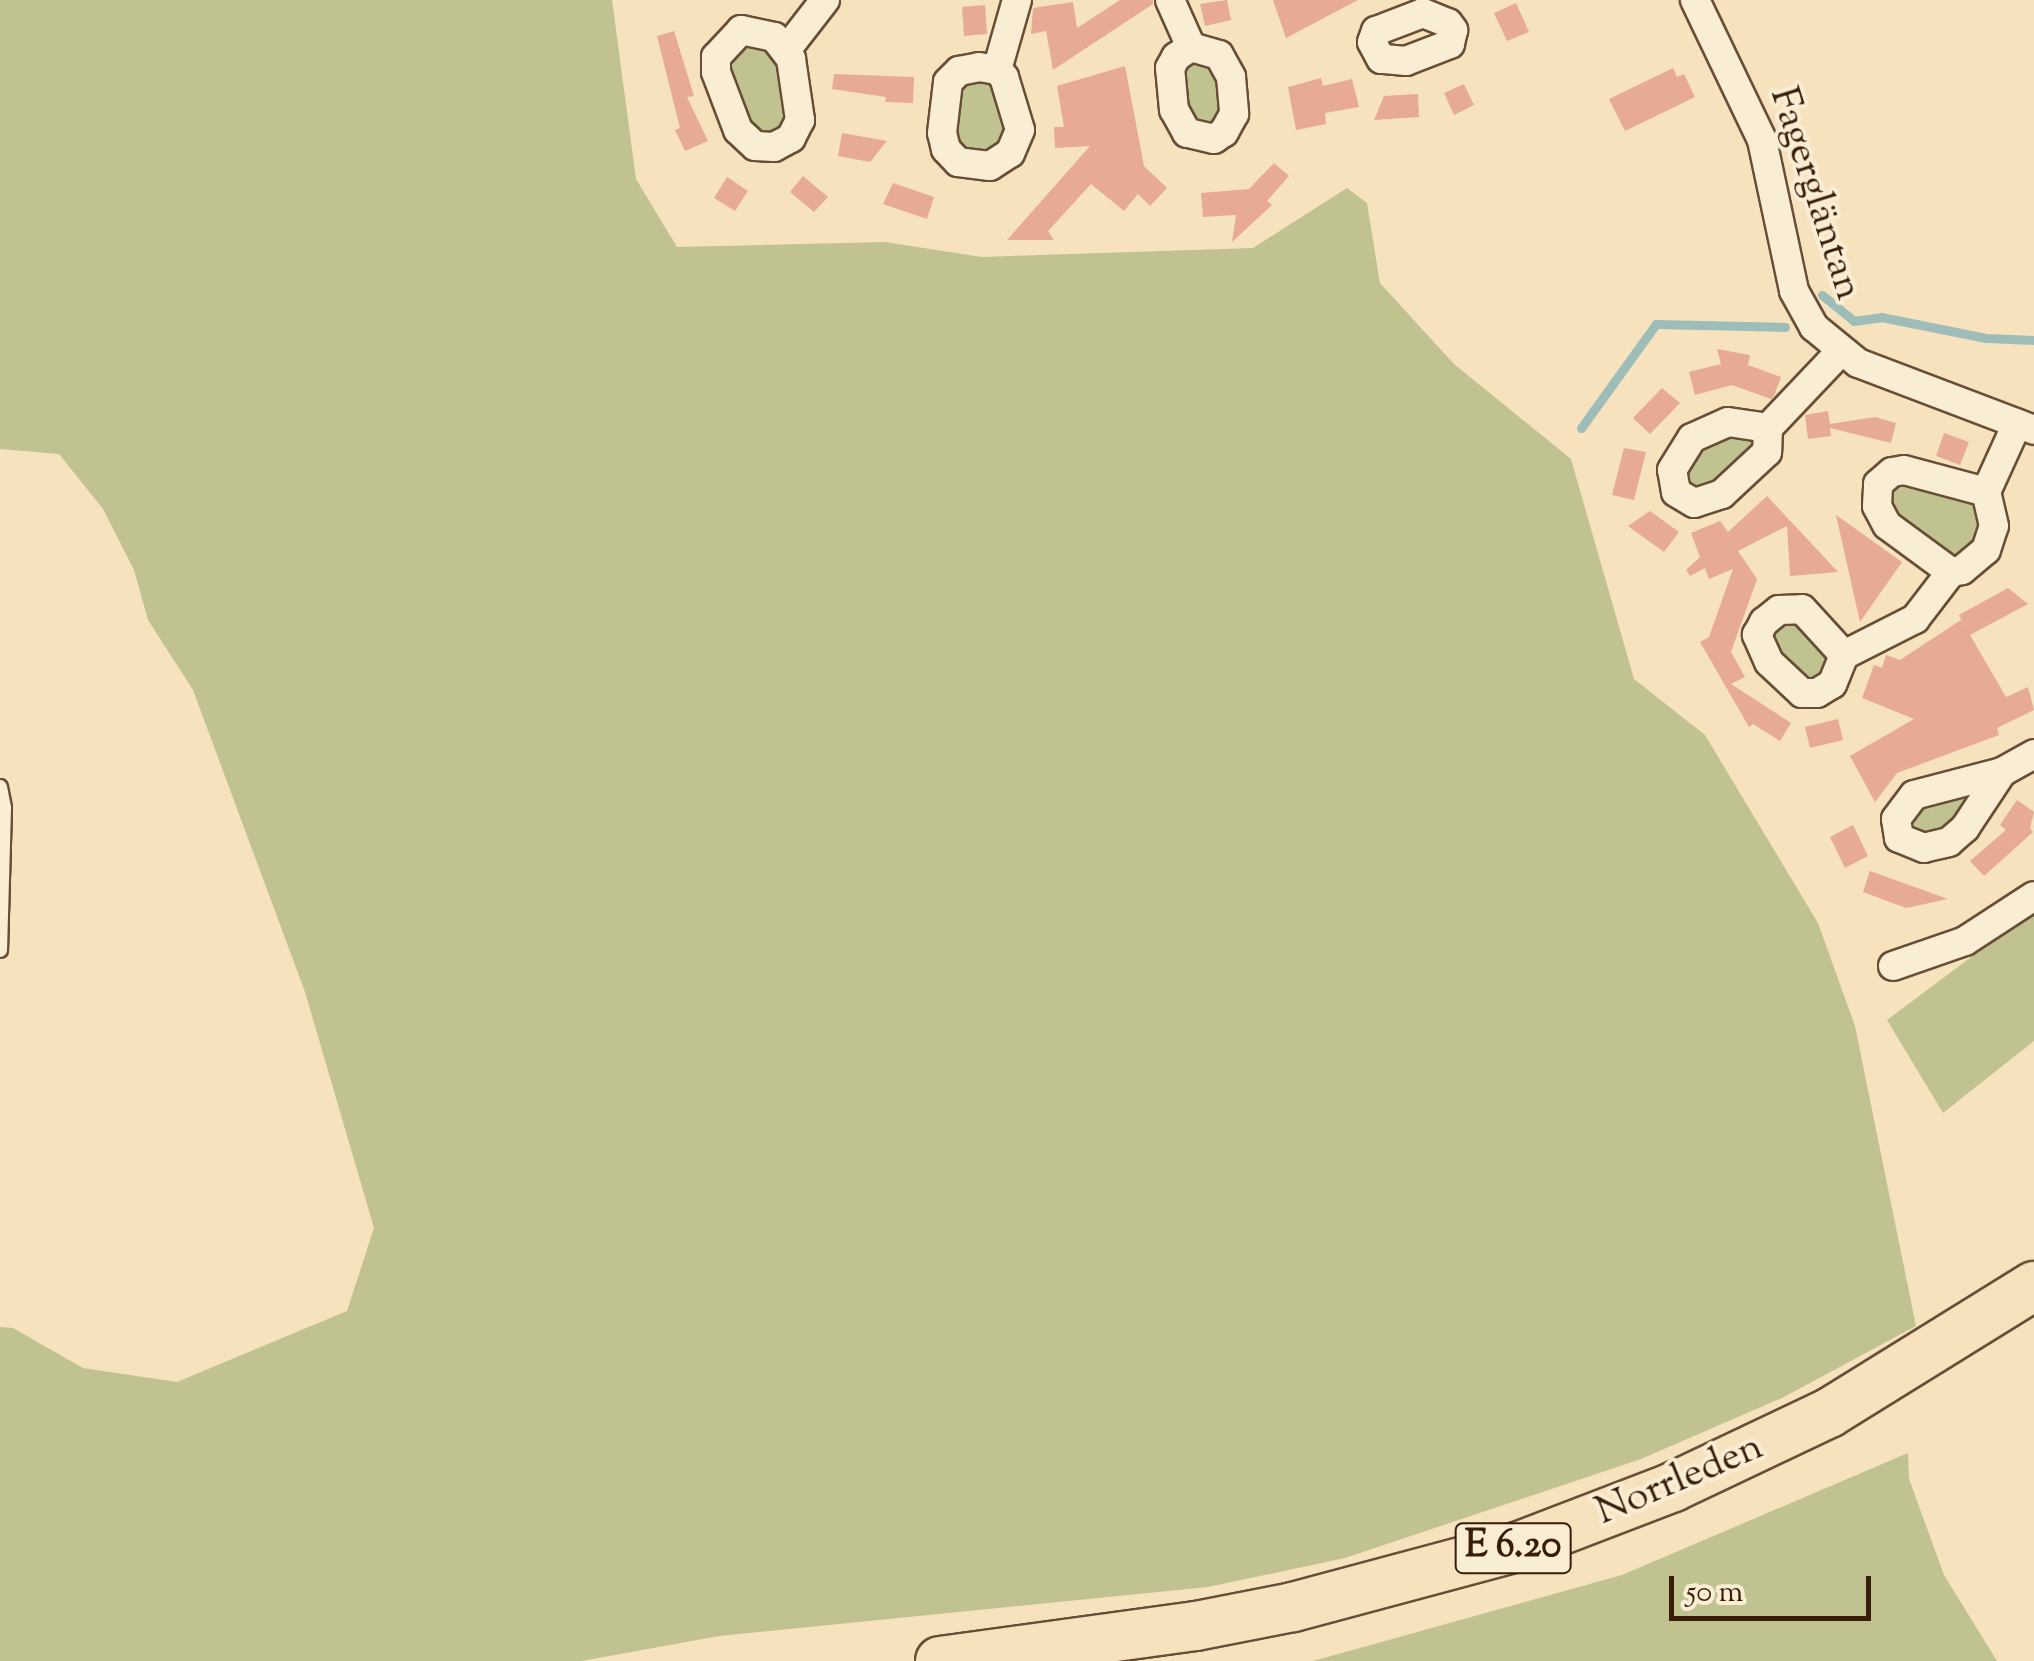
<!DOCTYPE html>
<meta charset="utf-8">
<style>
body{margin:0}
#map{position:relative;width:2034px;height:1661px;overflow:hidden;background:#f6e3bd;font-family:"Sorts Mill Goudy",serif}
div>[style]{position:absolute}
.green>*{inset:0;background:#c0c38f}
.stream>*{height:9px;margin:-4.5px;padding:0 4.5px;transform-origin:4.5px;border-radius:4.5px;background:#9ebdb9}
.building>*{inset:0;background:#e7aa94}
.roads{filter:drop-shadow(2px 0 #684e37) drop-shadow(-2px 0 #684e37) drop-shadow(0 2px #684e37) drop-shadow(0 -2px #684e37)}
.service>*{height:14px;margin:-7px;padding:0 7px;transform-origin:7px;border-radius:7px;background:#f9edd4}
.minor>*{height:28px;margin:-14px;padding:0 14px;transform-origin:14px;border-radius:14px;background:#f9edd4}
.trunk>*{height:48px;margin:-24px;padding:0 24px;transform-origin:24px;border-radius:24px;background:#f6e3bd}
span{translate:-50% -50%;white-space:nowrap;text-align:center;line-height:1.15;-webkit-text-stroke:8px #f9edd4;paint-order:stroke}
.shield-label span{padding:2px 8px;background:#f9edd4;border:2px solid;border-radius:8px;-webkit-text-stroke-width:0}
.shield-label{font-size:38px;color:#381d0a;font-weight:700}
.street-label{font-size:40px;color:#381d0a}
.scale{position:absolute;left:1669px;top:1576px;width:202px;height:45px;box-sizing:border-box;border:5px solid #381d0a;border-top:0;padding-left:12px;font-size:30px;line-height:35px;white-space:nowrap;color:#381d0a;-webkit-text-stroke:8px #f9edd4;paint-order:stroke}
</style>
<div id="map">
<div class="green">
<div style="clip-path:polygon(0 0,612px 0,636px 179px,677px 247px,885px 242px,982px 257px,1253px 248px,1347px 188px,1367px 203px,1380px 283px,1454px 364px,1571px 459px,1634px 679px,1705px 735px,1818px 923px,1855px 1026px,1916px 1326px,1782px 1398px,1641px 1459px,1345px 1558px,1208px 1587px,719px 1636px,582px 1661px,0 1661px,0 1327px,13px 1328px,83px 1368px,177px 1382px,347px 1311px,374px 1228px,305px 992px,193px 690px,148px 620px,134px 570px,103px 509px,59px 454px,0 449px)"></div>
<div style="clip-path:polygon(744px 37px,784px 59px,792px 127px,755px 137px,720px 68px)"></div>
<div style="clip-path:polygon(1204px 55px,1227px 98px,1209px 131px,1180px 110px,1181px 65px)"></div>
<div style="clip-path:polygon(992px 75px,1008px 101px,1004px 153px,956px 153px,952px 87px)"></div>
<div style="clip-path:polygon(1734px 428px,1761px 444px,1699px 495px,1677px 475px,1685px 455px)"></div>
<div style="clip-path:polygon(1889px 477px,1969px 492px,1989px 522px,1961px 562px,1885px 515px)"></div>
<div style="clip-path:polygon(1791px 615px,1833px 650px,1823px 685px,1793px 682px,1767px 629px)"></div>
<div style="clip-path:polygon(1984px 783px,1956px 830px,1916px 839px,1906px 818px,1909px 811px)"></div>
<div style="clip-path:polygon(2034px 910px,2034px 1041px,1943px 1113px,1887px 1020px)"></div>
<div style="clip-path:polygon(1908px 1453px,1909px 1479px,1944px 1575px,1997px 1661px,1313px 1661px,1622px 1575px)"></div>
</div>
<div class="stream">
<div style="left:1822px;top:295px;width:41px;rotate:39.1deg"></div>
<div style="left:1854px;top:321px;width:27px;rotate:-8deg"></div>
<div style="left:1881px;top:317px;width:107px;rotate:11.3deg"></div>
<div style="left:1986px;top:338px;width:48px;rotate:2.4deg"></div>
<div style="left:1581px;top:428px;width:128px;rotate:-54.2deg"></div>
<div style="left:1656px;top:324px;width:129px;rotate:1.3deg"></div>
</div>
<div class="building">
<div style="clip-path:polygon(1120px 0,1153px 0,1153px 4px,1053px 70px,1046px 31px,1031px 34px,1033px 8px,1073px 2px,1077px 28px)"></div>
<div style="clip-path:polygon(1227px 0,1231px 20px,1205px 26px,1200px 4px)"></div>
<div style="clip-path:polygon(1273px 0,1358px 0,1286px 38px)"></div>
<div style="clip-path:polygon(1516px 3px,1529px 32px,1507px 41px,1494px 13px)"></div>
<div style="clip-path:polygon(985px 5px,987px 34px,964px 36px,962px 7px)"></div>
<div style="clip-path:polygon(674px 31px,694px 96px,687px 97px,708px 141px,685px 151px,675px 130px,680px 128px,657px 36px)"></div>
<div style="clip-path:polygon(1125px 66px,1144px 166px,1167px 188px,1150px 206px,1138px 194px,1124px 211px,1091px 184px,1048px 231px,1054px 240px,1007px 240px,1090px 146px,1055px 148px,1054px 127px,1064px 127px,1057px 86px)"></div>
<div style="clip-path:polygon(1673px 68px,1677px 77px,1684px 74px,1695px 97px,1625px 131px,1609px 99px)"></div>
<div style="clip-path:polygon(834px 74px,914px 77px,913px 103px,885px 102px,886px 97px,832px 89px)"></div>
<div style="clip-path:polygon(1321px 78px,1323px 86px,1352px 79px,1359px 107px,1325px 113px,1326px 124px,1296px 130px,1288px 87px)"></div>
<div style="clip-path:polygon(1464px 84px,1474px 105px,1454px 115px,1444px 93px)"></div>
<div style="clip-path:polygon(1418px 94px,1419px 117px,1374px 120px,1384px 96px)"></div>
<div style="clip-path:polygon(842px 133px,887px 141px,870px 162px,838px 156px)"></div>
<div style="clip-path:polygon(1274px 163px,1289px 176px,1267px 201px,1272px 205px,1232px 242px,1236px 215px,1203px 217px,1201px 193px,1249px 189px)"></div>
<div style="clip-path:polygon(803px 176px,828px 197px,814px 212px,790px 192px)"></div>
<div style="clip-path:polygon(727px 177px,748px 191px,735px 211px,714px 198px)"></div>
<div style="clip-path:polygon(893px 183px,934px 197px,927px 219px,883px 204px)"></div>
<div style="clip-path:polygon(1717px 349px,1750px 355px,1748px 365px,1781px 377px,1774px 396px,1771px 399px,1732px 385px,1695px 395px,1689px 372px,1721px 364px)"></div>
<div style="clip-path:polygon(1662px 388px,1680px 403px,1650px 434px,1633px 418px)"></div>
<div style="clip-path:polygon(1828px 411px,1830px 424px,1875px 417px,1896px 423px,1891px 443px,1830px 428px,1831px 436px,1808px 439px,1805px 415px)"></div>
<div style="clip-path:polygon(1944px 433px,1969px 442px,1960px 465px,1936px 456px)"></div>
<div style="clip-path:polygon(1624px 448px,1646px 452px,1634px 500px,1612px 495px)"></div>
<div style="clip-path:polygon(1767px 496px,1838px 572px,1790px 576px,1787px 526px,1738px 551px,1757px 579px,1731px 652px,1745px 677px,1731px 684px,1791px 723px,1780px 741px,1753px 724px,1749px 727px,1700px 642px,1709px 637px,1733px 569px,1709px 579px,1705px 568px,1690px 576px,1686px 570px,1700px 557px,1691px 533px,1720px 521px,1728px 532px)"></div>
<div style="clip-path:polygon(1650px 511px,1679px 532px,1664px 552px,1628px 526px)"></div>
<div style="clip-path:polygon(1836px 515px,1902px 562px,1860px 622px)"></div>
<div style="clip-path:polygon(2008px 588px,2028px 604px,1970px 635px,2006px 697px,2028px 687px,2034px 710px,1997px 728px,1999px 735px,1897px 773px,1875px 802px,1850px 756px,1914px 719px,1862px 698px,1874px 665px,1882px 668px,1886px 655px,1900px 660px,1961px 620px,1966px 629px,1959px 615px)"></div>
<div style="clip-path:polygon(1838px 719px,1843px 740px,1810px 748px,1805px 727px)"></div>
<div style="clip-path:polygon(2017px 800px,2034px 812px,2030px 828px,2033px 832px,1984px 876px,1970px 861px,2006px 830px,2000px 825px)"></div>
<div style="clip-path:polygon(1853px 825px,1868px 856px,1845px 868px,1830px 837px)"></div>
<div style="clip-path:polygon(1870px 871px,1948px 899px,1906px 908px,1863px 892px)"></div>
</div>
<div class="roads">
<div class="service">
<div style="left:0;top:787px;width:21px;rotate:79deg"></div>
<div style="left:4px;top:808px;width:142px;rotate:91.6deg"></div>
</div>
<div class="minor">
<div style="left:1170px;top:0;width:51px;rotate:65.9deg"></div>
<div style="left:1695px;top:0;width:155px;rotate:64.4deg"></div>
<div style="left:1762px;top:140px;width:154px;rotate:78deg"></div>
<div style="left:1794px;top:291px;width:41px;rotate:60.9deg"></div>
<div style="left:1814px;top:327px;width:57px;rotate:39.3deg"></div>
<div style="left:1858px;top:363px;width:188px;rotate:20.8deg"></div>
<div style="left:1423px;top:13px;width:27px;rotate:22deg"></div>
<div style="left:1448px;top:23px;width:9px;rotate:54deg"></div>
<div style="left:1453px;top:30px;width:14px;rotate:102deg"></div>
<div style="left:1450px;top:44px;width:47px;rotate:158.9deg"></div>
<div style="left:1406px;top:61px;width:25px;rotate:-175deg"></div>
<div style="left:1381px;top:59px;width:19px;rotate:-118deg"></div>
<div style="left:1372px;top:42px;width:12px;rotate:-70deg"></div>
<div style="left:1376px;top:31px;width:50px;rotate:-21deg"></div>
<div style="left:741px;top:30px;width:34px;rotate:12deg"></div>
<div style="left:774px;top:37px;width:28px;rotate:52deg"></div>
<div style="left:791px;top:59px;width:62px;rotate:81.6deg"></div>
<div style="left:800px;top:120px;width:20px;rotate:117deg"></div>
<div style="left:791px;top:138px;width:19px;rotate:152deg"></div>
<div style="left:774px;top:147px;width:19px;rotate:-177deg"></div>
<div style="left:755px;top:146px;width:23px;rotate:-137deg"></div>
<div style="left:738px;top:130px;width:62px;rotate:-110.8deg"></div>
<div style="left:716px;top:72px;width:15px;rotate:-90deg"></div>
<div style="left:716px;top:57px;width:37px;rotate:-47deg"></div>
<div style="left:1191px;top:47px;width:29px;rotate:16deg"></div>
<div style="left:1219px;top:55px;width:25px;rotate:61deg"></div>
<div style="left:1231px;top:77px;width:37px;rotate:85deg"></div>
<div style="left:1234px;top:114px;width:21px;rotate:119deg"></div>
<div style="left:1224px;top:132px;width:12px;rotate:145deg"></div>
<div style="left:1214px;top:139px;width:28px;rotate:-167deg"></div>
<div style="left:1187px;top:133px;width:26px;rotate:-119deg"></div>
<div style="left:1174px;top:110px;width:42px;rotate:-95.4deg"></div>
<div style="left:1170px;top:68px;width:13px;rotate:-61deg"></div>
<div style="left:1176px;top:57px;width:18px;rotate:-34deg"></div>
<div style="left:787px;top:49px;width:62px;rotate:-52.2deg"></div>
<div style="left:979px;top:67px;width:18px;rotate:9deg"></div>
<div style="left:997px;top:70px;width:10px;rotate:45deg"></div>
<div style="left:1004px;top:77px;width:55px;rotate:73.2deg"></div>
<div style="left:1020px;top:130px;width:25px;rotate:113deg"></div>
<div style="left:1010px;top:153px;width:24px;rotate:147deg"></div>
<div style="left:990px;top:166px;width:32px;rotate:-173deg"></div>
<div style="left:958px;top:162px;width:18px;rotate:-133deg"></div>
<div style="left:946px;top:149px;width:16px;rotate:-104deg"></div>
<div style="left:942px;top:133px;width:51px;rotate:-83.3deg"></div>
<div style="left:948px;top:82px;width:16px;rotate:-45deg"></div>
<div style="left:959px;top:71px;width:20px;rotate:-11deg"></div>
<div style="left:997px;top:70px;width:73px;rotate:-74.1deg"></div>
<div style="left:1768px;top:428px;width:24px;rotate:92deg"></div>
<div style="left:1767px;top:452px;width:62px;rotate:137deg"></div>
<div style="left:1722px;top:494px;width:29px;rotate:162deg"></div>
<div style="left:1694px;top:503px;width:21px;rotate:-149deg"></div>
<div style="left:1676px;top:492px;width:22px;rotate:-100deg"></div>
<div style="left:1672px;top:470px;width:38px;rotate:-58deg"></div>
<div style="left:1692px;top:438px;width:39px;rotate:-24deg"></div>
<div style="left:1728px;top:422px;width:40px;rotate:8.5deg"></div>
<div style="left:1768px;top:428px;width:106px;rotate:-46.5deg"></div>
<div style="left:1951px;top:572px;width:79px;rotate:-143.7deg"></div>
<div style="left:1887px;top:525px;width:21px;rotate:-118deg"></div>
<div style="left:1877px;top:506px;width:22px;rotate:-87deg"></div>
<div style="left:1878px;top:484px;width:18px;rotate:-41deg"></div>
<div style="left:1892px;top:472px;width:12px;rotate:-9deg"></div>
<div style="left:1904px;top:470px;width:85px;rotate:15deg"></div>
<div style="left:1844px;top:655px;width:31px;rotate:112deg"></div>
<div style="left:1832px;top:684px;width:17px;rotate:149deg"></div>
<div style="left:1817px;top:693px;width:15px;rotate:180deg"></div>
<div style="left:1802px;top:693px;width:45px;rotate:-136.8deg"></div>
<div style="left:1769px;top:662px;width:30px;rotate:-114deg"></div>
<div style="left:1757px;top:635px;width:15px;rotate:-62deg"></div>
<div style="left:1764px;top:622px;width:19px;rotate:-39deg"></div>
<div style="left:1779px;top:610px;width:23px;rotate:-2deg"></div>
<div style="left:1802px;top:609px;width:62px;rotate:47.6deg"></div>
<div style="left:1844px;top:655px;width:80px;rotate:-26.9deg"></div>
<div style="left:1915px;top:619px;width:59px;rotate:-52.5deg"></div>
<div style="left:1951px;top:572px;width:11px;rotate:-10deg"></div>
<div style="left:1962px;top:570px;width:31px;rotate:-40deg"></div>
<div style="left:1986px;top:550px;width:25px;rotate:-72deg"></div>
<div style="left:1994px;top:526px;width:35px;rotate:-103deg"></div>
<div style="left:1986px;top:492px;width:75px;rotate:-65.5deg"></div>
<div style="left:2002px;top:772px;width:67px;rotate:123.5deg"></div>
<div style="left:1965px;top:828px;width:21px;rotate:139deg"></div>
<div style="left:1949px;top:842px;width:26px;rotate:167deg"></div>
<div style="left:1924px;top:848px;width:27px;rotate:-158deg"></div>
<div style="left:1899px;top:838px;width:19px;rotate:-99deg"></div>
<div style="left:1896px;top:819px;width:30px;rotate:-53deg"></div>
<div style="left:1914px;top:795px;width:91px;rotate:-14.6deg"></div>
<div style="left:2002px;top:772px;width:37px;rotate:-29deg"></div>
<div style="left:1893px;top:966px;width:76px;rotate:-19.1deg"></div>
<div style="left:1965px;top:941px;width:82px;rotate:-33.1deg"></div>
</div>
<div class="trunk">
<div style="left:940px;top:1661px;width:258px;rotate:-7.8deg"></div>
<div style="left:1196px;top:1626px;width:99px;rotate:-11.1deg"></div>
<div style="left:1293px;top:1607px;width:232px;rotate:-15deg"></div>
<div style="left:1517px;top:1547px;width:167px;rotate:-21deg"></div>
<div style="left:1673px;top:1487px;width:173px;rotate:-25.4deg"></div>
<div style="left:1829px;top:1413px;width:241px;rotate:-31.8deg"></div>
</div>
</div>
<div class="shield-label">
<span style="left:1513px;top:1548px">E 6.20</span>
</div>
<div class="street-label">
<span style="left:1814px;top:194px;rotate:72deg">Fagergläntan</span>
<span style="left:1680px;top:1481px;rotate:-23deg">Norrleden</span>
</div>
<div class="scale">50 m</div>
</div>
